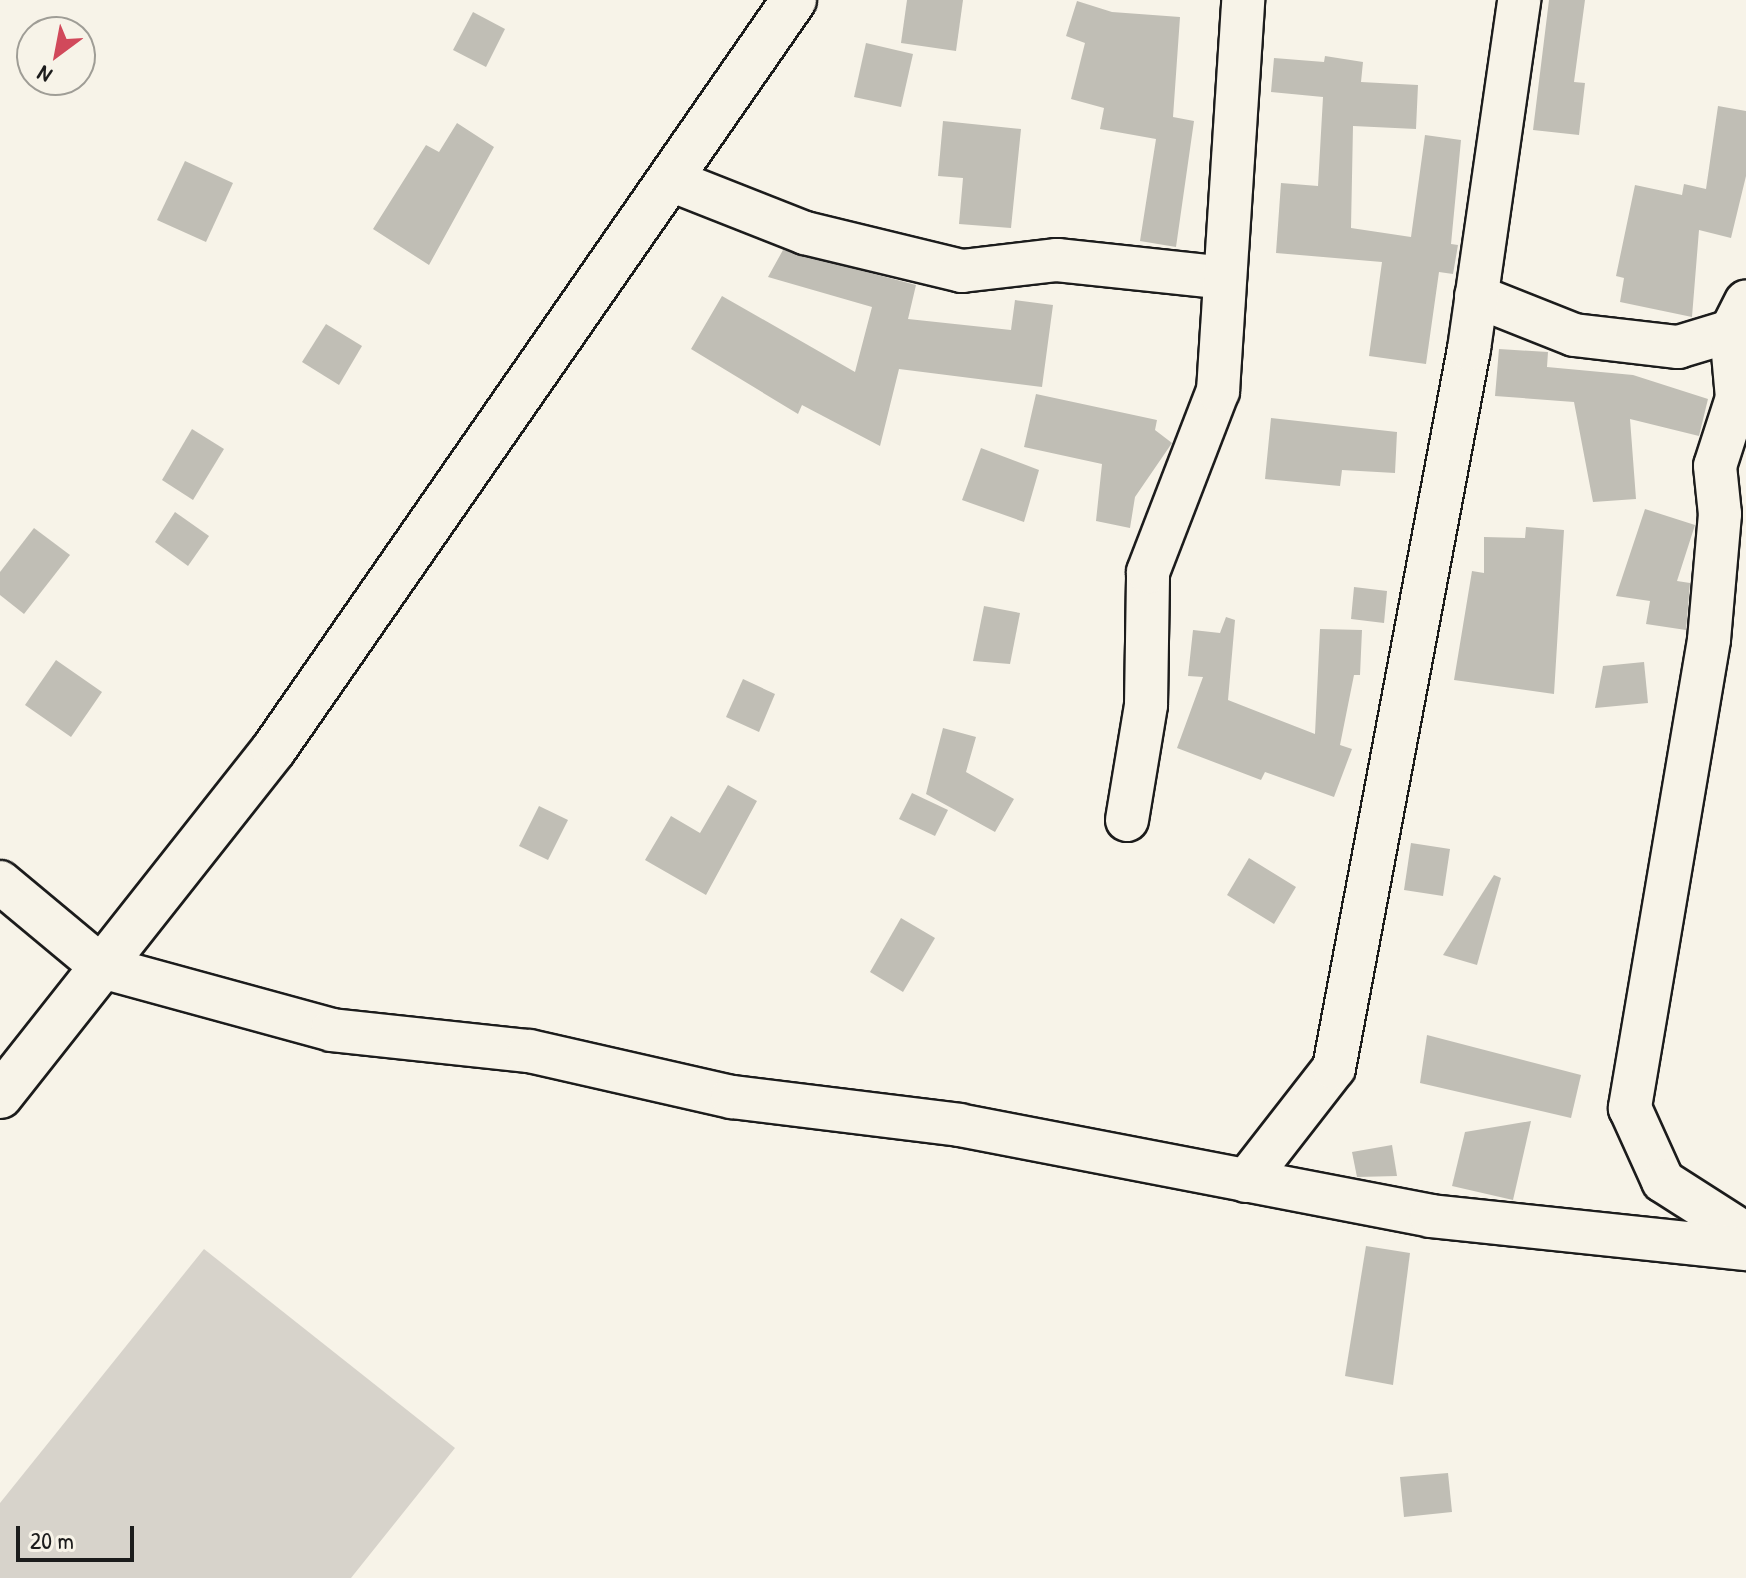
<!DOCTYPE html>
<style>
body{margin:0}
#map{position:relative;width:1746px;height:1578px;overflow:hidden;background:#f7f3e8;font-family:"Patrick Hand",sans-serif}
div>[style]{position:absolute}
.green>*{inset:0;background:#d7d3cb}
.building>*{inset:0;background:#c0beb5}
.roads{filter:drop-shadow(2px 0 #1c1c1c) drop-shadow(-2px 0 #1c1c1c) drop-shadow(0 2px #1c1c1c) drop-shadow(0 -2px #1c1c1c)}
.street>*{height:42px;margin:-21px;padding:0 21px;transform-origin:21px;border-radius:21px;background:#f7f3e8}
.secondary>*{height:44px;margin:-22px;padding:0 22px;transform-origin:22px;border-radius:22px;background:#f7f3e8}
span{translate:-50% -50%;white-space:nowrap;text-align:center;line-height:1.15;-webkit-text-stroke:7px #f7f3e8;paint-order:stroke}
.north{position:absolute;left:16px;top:16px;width:80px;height:80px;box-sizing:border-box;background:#f7f3e8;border:2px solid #9f9d96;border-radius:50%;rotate:212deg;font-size:22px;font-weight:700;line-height:32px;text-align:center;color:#1c1c1c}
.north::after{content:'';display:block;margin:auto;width:28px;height:36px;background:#d1495b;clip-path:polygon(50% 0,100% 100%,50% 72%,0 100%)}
.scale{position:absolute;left:16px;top:1526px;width:118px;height:36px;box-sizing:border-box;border:4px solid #1c1c1c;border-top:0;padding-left:10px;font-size:24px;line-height:28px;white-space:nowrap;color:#1c1c1c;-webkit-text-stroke:6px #f7f3e8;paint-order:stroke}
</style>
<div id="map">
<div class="green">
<div style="clip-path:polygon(204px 1249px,455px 1448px,351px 1578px,0 1578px,0 1503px)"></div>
</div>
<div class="building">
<div style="clip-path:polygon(907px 0,963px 0,956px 51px,901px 43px)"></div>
<div style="clip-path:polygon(1549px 0,1585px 0,1574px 82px,1585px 83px,1579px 135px,1533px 130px)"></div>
<div style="clip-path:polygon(1077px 1px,1112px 12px,1180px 17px,1173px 117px,1194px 121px,1176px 247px,1140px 241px,1156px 139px,1100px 129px,1104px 108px,1071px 99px,1085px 43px,1066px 36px)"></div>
<div style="clip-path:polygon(473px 12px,505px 29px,486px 67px,453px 50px)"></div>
<div style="clip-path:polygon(866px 43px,913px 54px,901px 107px,854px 97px)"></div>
<div style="clip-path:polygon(1325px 56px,1363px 62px,1361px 82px,1418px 85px,1416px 129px,1353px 126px,1351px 228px,1411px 237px,1425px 135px,1461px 140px,1451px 244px,1458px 245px,1453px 274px,1439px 272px,1426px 364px,1369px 356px,1382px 262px,1276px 253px,1281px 183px,1318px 186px,1323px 97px,1271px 92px,1274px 58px,1324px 62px)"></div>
<div style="clip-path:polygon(1718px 106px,1746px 111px,1746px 176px,1731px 238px,1699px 230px,1692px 317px,1620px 302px,1624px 278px,1616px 276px,1635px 185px,1682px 195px,1684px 184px,1706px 189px)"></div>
<div style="clip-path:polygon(943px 121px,1021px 129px,1011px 228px,959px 224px,963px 178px,938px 176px)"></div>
<div style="clip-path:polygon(457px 123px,494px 147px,429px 265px,373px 229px,426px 145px,439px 152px)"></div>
<div style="clip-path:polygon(185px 161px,233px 183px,206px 242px,157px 220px)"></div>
<div style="clip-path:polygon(783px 250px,916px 285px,908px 319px,1011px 330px,1015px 300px,1053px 305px,1042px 387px,899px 369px,880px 446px,802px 405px,798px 414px,691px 349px,722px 296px,855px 372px,872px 307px,768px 277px)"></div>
<div style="clip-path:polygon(326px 324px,362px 346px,339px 385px,302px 362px)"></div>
<div style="clip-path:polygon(1499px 349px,1548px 352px,1547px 367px,1633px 375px,1708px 399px,1699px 436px,1630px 419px,1636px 499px,1593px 502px,1574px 402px,1495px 396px)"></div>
<div style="clip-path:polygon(1036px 394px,1157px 420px,1155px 430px,1172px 443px,1135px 497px,1130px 528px,1096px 521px,1102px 464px,1024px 447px)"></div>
<div style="clip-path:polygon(1271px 418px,1397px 432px,1395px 473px,1342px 470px,1340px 486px,1265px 479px)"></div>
<div style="clip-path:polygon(192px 429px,224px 449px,193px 500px,162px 480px)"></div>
<div style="clip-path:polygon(981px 448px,1039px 470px,1024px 522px,962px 500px)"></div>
<div style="clip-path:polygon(1645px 509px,1695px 525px,1677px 581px,1690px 583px,1686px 630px,1646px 624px,1650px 601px,1616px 596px)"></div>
<div style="clip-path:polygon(175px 512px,209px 536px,188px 566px,155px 542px)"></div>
<div style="clip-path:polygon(1526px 527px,1564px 530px,1554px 694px,1454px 680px,1472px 571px,1484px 573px,1484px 537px,1525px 538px)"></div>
<div style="clip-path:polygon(34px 528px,70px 555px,24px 614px,0 595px,0 572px)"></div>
<div style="clip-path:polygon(1354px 587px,1387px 591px,1384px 623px,1351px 619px)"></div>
<div style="clip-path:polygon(984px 606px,1020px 613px,1010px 664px,973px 661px)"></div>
<div style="clip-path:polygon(1226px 617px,1235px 620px,1228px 700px,1315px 734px,1320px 629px,1362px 630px,1360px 675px,1354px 675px,1340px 745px,1352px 749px,1334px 797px,1265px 772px,1261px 780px,1177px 748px,1203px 677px,1188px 676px,1193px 630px,1220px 633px)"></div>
<div style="clip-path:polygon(56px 660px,102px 692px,71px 737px,25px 705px)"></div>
<div style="clip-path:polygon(1644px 662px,1648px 703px,1595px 708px,1603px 666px)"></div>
<div style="clip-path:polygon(743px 679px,775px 694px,759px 732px,726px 717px)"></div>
<div style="clip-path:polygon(943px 728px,976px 737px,966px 772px,1014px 799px,995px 832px,926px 794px)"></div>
<div style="clip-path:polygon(728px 785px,757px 801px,706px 895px,645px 860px,671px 816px,700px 833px)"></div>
<div style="clip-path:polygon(912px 793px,948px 810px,935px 836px,899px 819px)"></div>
<div style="clip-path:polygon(539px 806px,568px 820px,548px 860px,519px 846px)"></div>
<div style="clip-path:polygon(1411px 843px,1450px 849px,1443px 896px,1404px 890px)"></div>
<div style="clip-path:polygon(1249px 858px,1296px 887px,1274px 924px,1227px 895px)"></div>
<div style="clip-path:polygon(1494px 875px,1501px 878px,1477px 965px,1443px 955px)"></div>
<div style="clip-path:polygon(901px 918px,935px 938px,903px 992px,870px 972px)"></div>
<div style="clip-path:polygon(1427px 1035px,1581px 1075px,1571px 1118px,1420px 1083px)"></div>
<div style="clip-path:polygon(1531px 1121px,1513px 1200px,1452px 1186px,1465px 1132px)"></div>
<div style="clip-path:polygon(1392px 1145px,1397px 1176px,1357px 1177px,1352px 1152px)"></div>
<div style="clip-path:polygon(1366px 1246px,1410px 1253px,1393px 1385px,1345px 1376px)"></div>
<div style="clip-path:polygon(1448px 1473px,1452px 1512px,1404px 1517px,1400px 1477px)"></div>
</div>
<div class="roads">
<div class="street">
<div style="left:673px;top:181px;width:142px;rotate:21.5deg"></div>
<div style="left:805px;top:233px;width:162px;rotate:13.6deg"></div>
<div style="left:962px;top:271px;width:96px;rotate:-6.6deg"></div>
<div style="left:1057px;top:260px;width:169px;rotate:6.1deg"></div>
<div style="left:1476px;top:296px;width:105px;rotate:21.7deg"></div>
<div style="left:1574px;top:335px;width:105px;rotate:6.6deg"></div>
<div style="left:1678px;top:347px;width:55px;rotate:-16.8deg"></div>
<div style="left:1731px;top:331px;width:33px;rotate:-63deg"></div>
<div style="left:1731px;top:331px;width:67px;rotate:84.9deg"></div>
<div style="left:1737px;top:398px;width:71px;rotate:107.9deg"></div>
<div style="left:1715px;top:466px;width:48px;rotate:84.1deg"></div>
<div style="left:1720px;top:514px;width:126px;rotate:95deg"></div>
<div style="left:1709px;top:640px;width:475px;rotate:99.6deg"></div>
<div style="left:1630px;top:1108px;width:80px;rotate:65.7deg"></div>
<div style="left:1663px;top:1181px;width:98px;rotate:32.6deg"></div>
<div style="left:1127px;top:820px;width:117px;rotate:-80.6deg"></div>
<div style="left:1146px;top:705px;width:133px;rotate:-89.1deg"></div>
<div style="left:1148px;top:572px;width:194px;rotate:-68.9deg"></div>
<div style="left:1218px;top:391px;width:392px;rotate:-86.3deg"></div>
<div style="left:0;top:882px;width:133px;rotate:39.8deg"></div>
<div style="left:102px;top:967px;width:238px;rotate:15.3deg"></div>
<div style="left:332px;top:1030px;width:198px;rotate:6.1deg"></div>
<div style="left:529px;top:1051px;width:208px;rotate:12.8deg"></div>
<div style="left:732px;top:1097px;width:229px;rotate:7deg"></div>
<div style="left:959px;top:1125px;width:481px;rotate:10.9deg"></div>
<div style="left:1431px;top:1216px;width:317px;rotate:6deg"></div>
<div style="left:1246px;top:1181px;width:143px;rotate:-52.1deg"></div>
<div style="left:1334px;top:1068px;width:732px;rotate:-79.37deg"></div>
<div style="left:1469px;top:349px;width:353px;rotate:-81.8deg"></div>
</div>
<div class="secondary">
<div style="left:0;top:1096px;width:442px;rotate:-51.7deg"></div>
<div style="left:274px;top:749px;width:912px;rotate:-55.23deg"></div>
</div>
</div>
<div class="north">N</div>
<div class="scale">20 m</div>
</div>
